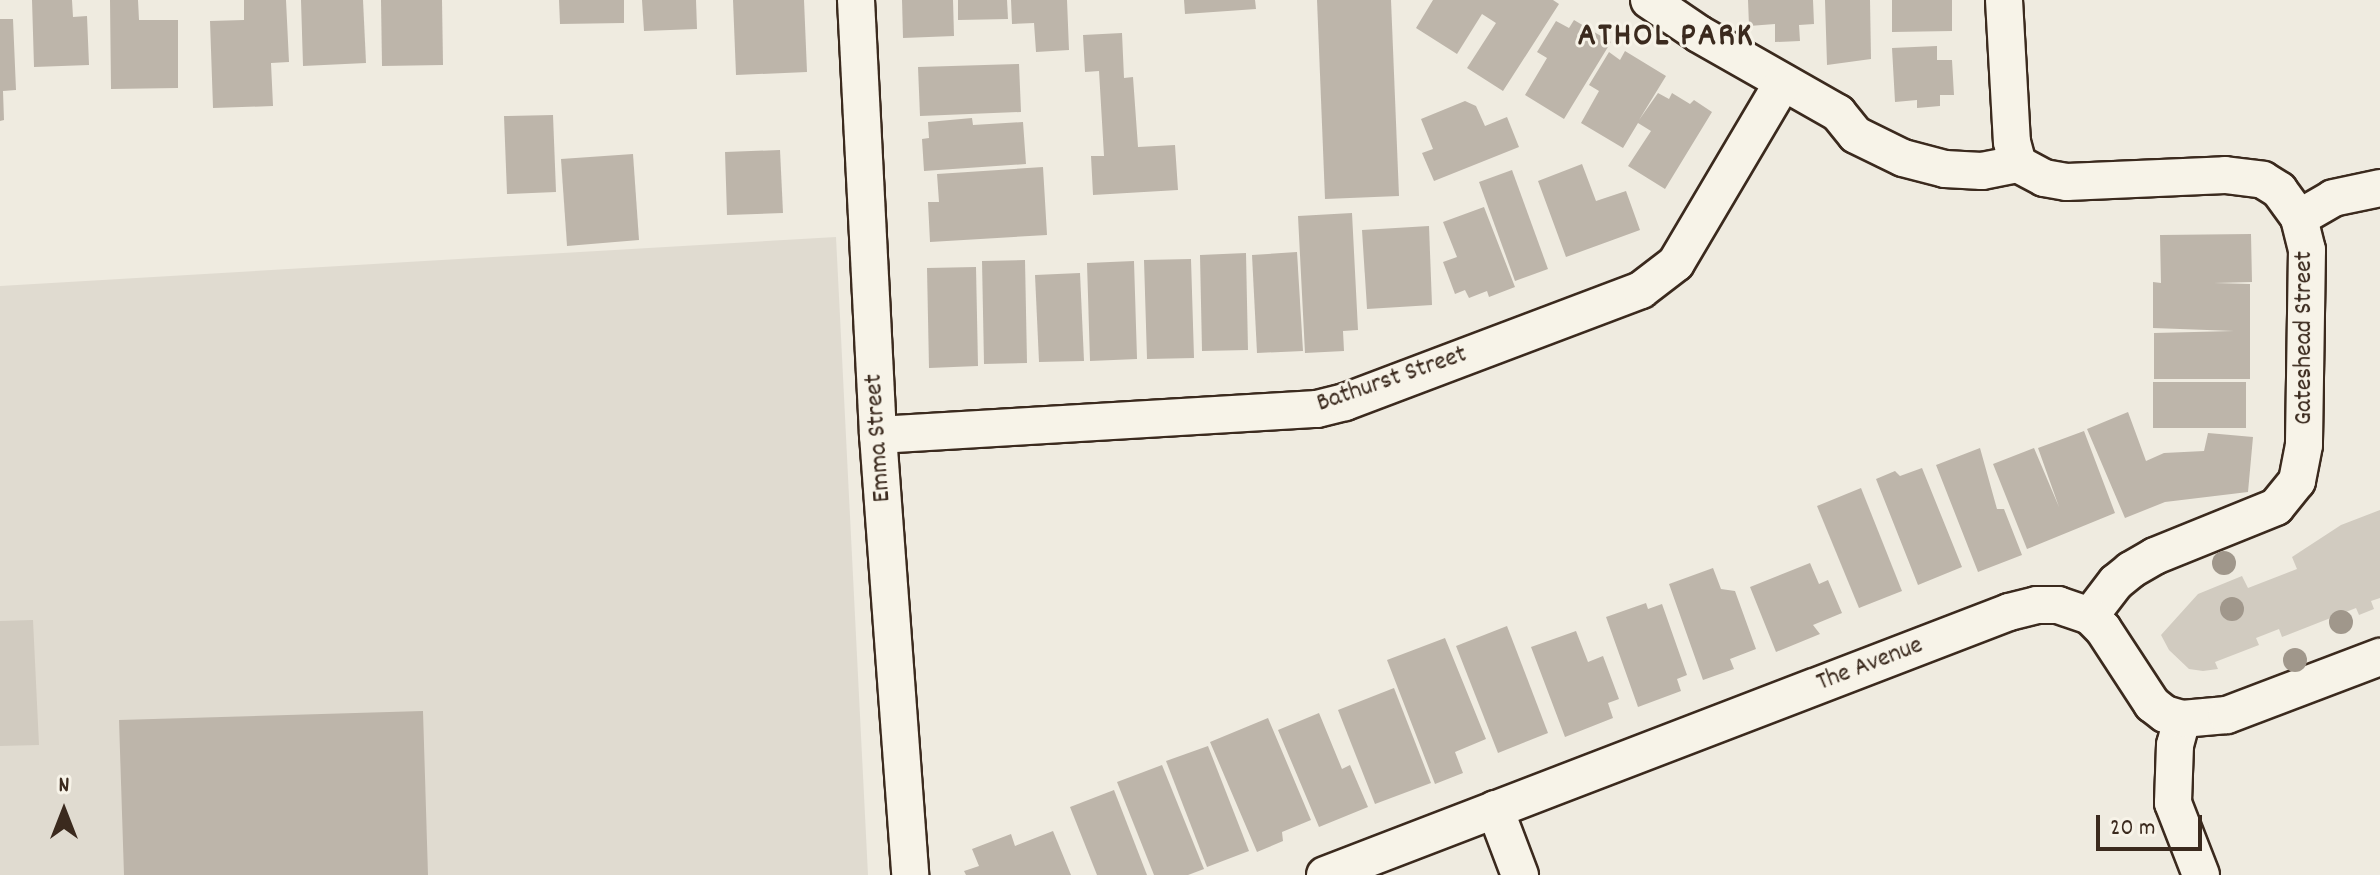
<!DOCTYPE html>
<style>
body{margin:0}
#map{position:relative;width:2380px;height:875px;overflow:hidden;background:#efebe0;font-family:Dekko,sans-serif}
div>[style]{position:absolute}
.built>*{inset:0;background:#e0dbd0}
.green>*{inset:0;background:#d1cbc0}
.building>*{inset:0;background:#bdb5aa}
.roads{filter:drop-shadow(2px 0 #3b2a1e) drop-shadow(-2px 0 #3b2a1e) drop-shadow(0 2px #3b2a1e) drop-shadow(0 -2px #3b2a1e)}
.street>*{height:36px;margin:-18px;padding:0 18px;transform-origin:18px;border-radius:18px;background:#f7f3e8}
.trees>*{width:24px;height:24px;margin:-12px;border-radius:50%;background:#a0978b}
span{translate:-50% -50%;white-space:nowrap;text-align:center;line-height:1.15;-webkit-text-stroke:6px #f7f3e8;paint-order:stroke}
.street-label{font-size:26px;color:#3b2a1e}
.district-label{font-size:34px;color:#3b2a1e;font-weight:700;letter-spacing:2px}
.north{position:absolute;left:24px;top:771px;width:80px;height:80px;-webkit-text-stroke:6px #f7f3e8;paint-order:stroke;rotate:0deg;font-size:22px;font-weight:700;line-height:32px;text-align:center;color:#3b2a1e}
.north::after{content:'';display:block;margin:auto;width:28px;height:36px;background:#3b2a1e;clip-path:polygon(50% 0,100% 100%,50% 72%,0 100%)}
.scale{position:absolute;left:2096px;top:815px;width:106px;height:36px;box-sizing:border-box;border:4px solid #3b2a1e;border-top:0;padding-left:10px;font-size:24px;line-height:28px;white-space:nowrap;color:#3b2a1e;-webkit-text-stroke:6px #f7f3e8;paint-order:stroke}
</style>
<div id="map">
<div class="built">
<div style="clip-path:polygon(836px 237px,868px 875px,0 875px,0 286px)"></div>
</div>
<div class="green">
<div style="clip-path:polygon(2380px 510px,2380px 598px,2371px 601px,2374px 609px,2359px 615px,2356px 608px,2282px 637px,2279px 629px,2256px 638px,2259px 645px,2215px 662px,2218px 669px,2203px 671px,2189px 669px,2169px 650px,2161px 635px,2198px 594px,2242px 576px,2248px 588px,2297px 569px,2292px 557px,2341px 525px)"></div>
<div style="clip-path:polygon(33px 620px,39px 745px,0 746px,0 621px)"></div>
</div>
<div class="building">
<div style="clip-path:polygon(32px 0,72px 0,73px 17px,87px 16px,89px 65px,34px 67px)"></div>
<div style="clip-path:polygon(110px 0,138px 0,139px 20px,178px 20px,178px 88px,111px 89px)"></div>
<div style="clip-path:polygon(244px 0,286px 0,289px 62px,271px 63px,273px 106px,213px 108px,210px 21px,244px 20px)"></div>
<div style="clip-path:polygon(301px 0,363px 0,366px 63px,303px 66px)"></div>
<div style="clip-path:polygon(381px 0,442px 0,443px 65px,382px 66px)"></div>
<div style="clip-path:polygon(559px 0,624px 0,624px 23px,560px 24px)"></div>
<div style="clip-path:polygon(642px 0,696px 0,697px 29px,644px 31px)"></div>
<div style="clip-path:polygon(733px 0,804px 0,807px 72px,736px 75px)"></div>
<div style="clip-path:polygon(902px 0,953px 0,954px 36px,903px 38px)"></div>
<div style="clip-path:polygon(958px 0,1007px 0,1008px 19px,958px 20px)"></div>
<div style="clip-path:polygon(1011px 0,1067px 0,1069px 50px,1036px 52px,1034px 23px,1012px 24px)"></div>
<div style="clip-path:polygon(1184px 0,1255px 0,1256px 9px,1185px 14px)"></div>
<div style="clip-path:polygon(1317px 0,1391px 0,1399px 196px,1325px 199px)"></div>
<div style="clip-path:polygon(1433px 0,1553px 0,1559px 4px,1503px 91px,1467px 68px,1496px 23px,1482px 14px,1457px 54px,1416px 28px)"></div>
<div style="clip-path:polygon(1748px 0,1813px 0,1814px 24px,1799px 25px,1800px 41px,1775px 42px,1775px 24px,1749px 26px)"></div>
<div style="clip-path:polygon(1825px 0,1870px 0,1871px 59px,1827px 65px)"></div>
<div style="clip-path:polygon(1892px 0,1952px 0,1952px 31px,1892px 32px)"></div>
<div style="clip-path:polygon(0 19px,13px 19px,16px 90px,3px 91px,4px 120px,0 121px)"></div>
<div style="clip-path:polygon(1574px 20px,1611px 42px,1564px 119px,1525px 95px,1547px 58px,1537px 52px,1556px 21px,1569px 28px)"></div>
<div style="clip-path:polygon(1122px 33px,1124px 78px,1133px 77px,1138px 147px,1175px 145px,1178px 190px,1093px 195px,1091px 156px,1104px 156px,1099px 71px,1085px 72px,1083px 35px)"></div>
<div style="clip-path:polygon(1937px 46px,1937px 60px,1952px 60px,1954px 95px,1940px 95px,1940px 106px,1917px 108px,1917px 100px,1895px 102px,1892px 48px)"></div>
<div style="clip-path:polygon(1625px 51px,1666px 76px,1639px 120px,1658px 93px,1669px 99px,1672px 93px,1690px 104px,1694px 100px,1712px 112px,1665px 189px,1628px 166px,1651px 131px,1638px 123px,1623px 148px,1581px 123px,1599px 91px,1589px 85px,1609px 52px,1620px 60px)"></div>
<div style="clip-path:polygon(1019px 64px,1021px 112px,920px 116px,918px 67px)"></div>
<div style="clip-path:polygon(1465px 101px,1476px 106px,1485px 126px,1507px 117px,1519px 147px,1434px 181px,1422px 153px,1433px 149px,1421px 119px)"></div>
<div style="clip-path:polygon(553px 115px,556px 192px,507px 194px,504px 116px)"></div>
<div style="clip-path:polygon(972px 118px,973px 125px,1023px 122px,1026px 164px,924px 171px,922px 139px,929px 138px,928px 122px)"></div>
<div style="clip-path:polygon(780px 150px,783px 213px,727px 215px,725px 152px)"></div>
<div style="clip-path:polygon(633px 154px,639px 240px,567px 246px,561px 159px)"></div>
<div style="clip-path:polygon(1582px 164px,1596px 201px,1626px 191px,1640px 230px,1566px 257px,1538px 181px)"></div>
<div style="clip-path:polygon(1043px 167px,1047px 235px,930px 242px,928px 202px,939px 202px,937px 174px)"></div>
<div style="clip-path:polygon(1512px 170px,1548px 269px,1515px 281px,1479px 182px)"></div>
<div style="clip-path:polygon(1484px 207px,1515px 287px,1489px 297px,1487px 291px,1469px 298px,1465px 290px,1455px 294px,1443px 262px,1457px 257px,1443px 222px)"></div>
<div style="clip-path:polygon(1352px 213px,1358px 330px,1343px 331px,1344px 351px,1305px 353px,1298px 216px)"></div>
<div style="clip-path:polygon(1429px 226px,1432px 305px,1367px 309px,1362px 230px)"></div>
<div style="clip-path:polygon(2251px 234px,2252px 282px,2214px 283px,2250px 284px,2250px 379px,2154px 379px,2154px 333px,2234px 331px,2153px 328px,2153px 282px,2161px 283px,2160px 235px)"></div>
<div style="clip-path:polygon(1297px 252px,1303px 351px,1257px 353px,1252px 255px)"></div>
<div style="clip-path:polygon(1246px 253px,1248px 350px,1202px 351px,1200px 255px)"></div>
<div style="clip-path:polygon(1191px 259px,1194px 358px,1147px 359px,1144px 260px)"></div>
<div style="clip-path:polygon(1025px 260px,1027px 363px,984px 364px,982px 261px)"></div>
<div style="clip-path:polygon(1134px 261px,1137px 359px,1090px 361px,1087px 263px)"></div>
<div style="clip-path:polygon(976px 267px,978px 366px,929px 368px,927px 268px)"></div>
<div style="clip-path:polygon(1080px 273px,1084px 361px,1039px 362px,1035px 275px)"></div>
<div style="clip-path:polygon(2153px 382px,2246px 382px,2246px 428px,2153px 428px)"></div>
<div style="clip-path:polygon(2128px 412px,2146px 461px,2164px 453px,2204px 451px,2208px 433px,2253px 437px,2248px 492px,2165px 502px,2125px 518px,2087px 429px)"></div>
<div style="clip-path:polygon(2084px 431px,2115px 513px,2027px 549px,1993px 464px,2034px 448px,2059px 507px,2038px 448px)"></div>
<div style="clip-path:polygon(1980px 448px,1997px 509px,2004px 509px,2022px 555px,1978px 572px,1936px 465px)"></div>
<div style="clip-path:polygon(1922px 468px,1962px 567px,1918px 585px,1876px 479px,1895px 471px,1900px 476px)"></div>
<div style="clip-path:polygon(1861px 488px,1902px 591px,1859px 608px,1817px 506px)"></div>
<div style="clip-path:polygon(1810px 563px,1819px 584px,1828px 580px,1842px 613px,1813px 625px,1820px 634px,1776px 652px,1750px 587px)"></div>
<div style="clip-path:polygon(1713px 568px,1721px 589px,1735px 591px,1756px 649px,1730px 659px,1734px 669px,1703px 680px,1669px 584px)"></div>
<div style="clip-path:polygon(1646px 603px,1648px 609px,1662px 604px,1687px 675px,1677px 679px,1681px 691px,1638px 707px,1606px 617px)"></div>
<div style="clip-path:polygon(1507px 626px,1548px 733px,1498px 753px,1456px 646px)"></div>
<div style="clip-path:polygon(1576px 631px,1588px 662px,1603px 656px,1619px 699px,1608px 703px,1613px 718px,1565px 737px,1531px 647px)"></div>
<div style="clip-path:polygon(1445px 638px,1486px 739px,1455px 752px,1463px 773px,1435px 784px,1387px 660px)"></div>
<div style="clip-path:polygon(1394px 688px,1431px 783px,1375px 804px,1338px 710px)"></div>
<div style="clip-path:polygon(423px 711px,428px 875px,124px 875px,119px 720px)"></div>
<div style="clip-path:polygon(1319px 713px,1342px 769px,1350px 765px,1368px 807px,1319px 827px,1278px 730px)"></div>
<div style="clip-path:polygon(1268px 718px,1311px 820px,1282px 832px,1283px 841px,1257px 852px,1210px 742px)"></div>
<div style="clip-path:polygon(1208px 746px,1249px 851px,1207px 867px,1166px 761px)"></div>
<div style="clip-path:polygon(1162px 765px,1204px 869px,1188px 875px,1154px 875px,1117px 782px)"></div>
<div style="clip-path:polygon(1114px 790px,1147px 875px,1097px 875px,1070px 807px)"></div>
<div style="clip-path:polygon(1053px 831px,1071px 875px,966px 875px,964px 871px,979px 866px,972px 849px,1011px 834px,1015px 846px)"></div>
</div>
<div class="roads">
<div class="street">
<div style="left:856px;top:0;width:436px;rotate:87.1deg"></div>
<div style="left:878px;top:435px;width:441px;rotate:85.8deg"></div>
<div style="left:1649px;top:0;width:60px;rotate:34.2deg"></div>
<div style="left:1699px;top:34px;width:160px;rotate:29.6deg"></div>
<div style="left:1838px;top:113px;width:28px;rotate:51deg"></div>
<div style="left:1856px;top:135px;width:52px;rotate:26.1deg"></div>
<div style="left:1903px;top:158px;width:43px;rotate:14.7deg"></div>
<div style="left:1945px;top:169px;width:37px;rotate:3deg"></div>
<div style="left:1982px;top:171px;width:37px;rotate:-11deg"></div>
<div style="left:2004px;top:0;width:142px;rotate:86.8deg"></div>
<div style="left:2012px;top:142px;width:23px;rotate:75deg"></div>
<div style="left:2018px;top:164px;width:30px;rotate:28deg"></div>
<div style="left:2044px;top:178px;width:23px;rotate:10deg"></div>
<div style="left:2067px;top:182px;width:158px;rotate:-2.5deg"></div>
<div style="left:2225px;top:175px;width:38px;rotate:7deg"></div>
<div style="left:2263px;top:180px;width:19px;rotate:32deg"></div>
<div style="left:2279px;top:190px;width:34px;rotate:54deg"></div>
<div style="left:2299px;top:218px;width:33px;rotate:76deg"></div>
<div style="left:2307px;top:250px;width:195px;rotate:90.9deg"></div>
<div style="left:2304px;top:445px;width:37px;rotate:101deg"></div>
<div style="left:2297px;top:481px;width:33px;rotate:129deg"></div>
<div style="left:2276px;top:507px;width:131px;rotate:158deg"></div>
<div style="left:2155px;top:556px;width:28px;rotate:150deg"></div>
<div style="left:2131px;top:570px;width:19px;rotate:141deg"></div>
<div style="left:2116px;top:582px;width:43px;rotate:127.4deg"></div>
<div style="left:2299px;top:218px;width:39px;rotate:-30deg"></div>
<div style="left:2333px;top:198px;width:48px;rotate:-12deg"></div>
<div style="left:878px;top:435px;width:440px;rotate:-3.4deg"></div>
<div style="left:1317px;top:409px;width:29px;rotate:-14deg"></div>
<div style="left:1345px;top:402px;width:316px;rotate:-20.7deg"></div>
<div style="left:1641px;top:290px;width:44px;rotate:-37.6deg"></div>
<div style="left:1676px;top:263px;width:210px;rotate:-59.4deg"></div>
<div style="left:2182px;top:719px;width:27px;rotate:105deg"></div>
<div style="left:2175px;top:745px;width:58px;rotate:92deg"></div>
<div style="left:2173px;top:803px;width:77px;rotate:68.7deg"></div>
<div style="left:1495px;top:809px;width:71px;rotate:69.3deg"></div>
<div style="left:1325px;top:875px;width:733px;rotate:-21.03deg"></div>
<div style="left:2009px;top:612px;width:29px;rotate:-14deg"></div>
<div style="left:2037px;top:605px;width:21px"></div>
<div style="left:2058px;top:605px;width:34px;rotate:19deg"></div>
<div style="left:2090px;top:616px;width:18px;rotate:45deg"></div>
<div style="left:2103px;top:629px;width:90px;rotate:56.8deg"></div>
<div style="left:2152px;top:704px;width:16px;rotate:38deg"></div>
<div style="left:2165px;top:714px;width:18px;rotate:16deg"></div>
<div style="left:2182px;top:719px;width:45px;rotate:-5.1deg"></div>
<div style="left:2227px;top:715px;width:164px;rotate:-20.8deg"></div>
</div>
</div>
<div class="trees">
<div style="left:2224px;top:563px"></div>
<div style="left:2232px;top:609px"></div>
<div style="left:2341px;top:622px"></div>
<div style="left:2295px;top:660px"></div>
</div>
<div class="street-label">
<span style="left:2305px;top:338px;rotate:-90deg">Gateshead Street</span>
<span style="left:1392px;top:380px;rotate:-19deg">Bathurst Street</span>
<span style="left:879px;top:438px;rotate:-94deg">Emma Street</span>
<span style="left:1870px;top:665px;rotate:-21deg">The Avenue</span>
</div>
<div class="district-label">
<span style="left:1666px;top:38px">ATHOL PARK</span>
</div>
<div class="north">N</div>
<div class="scale">20 m</div>
</div>
